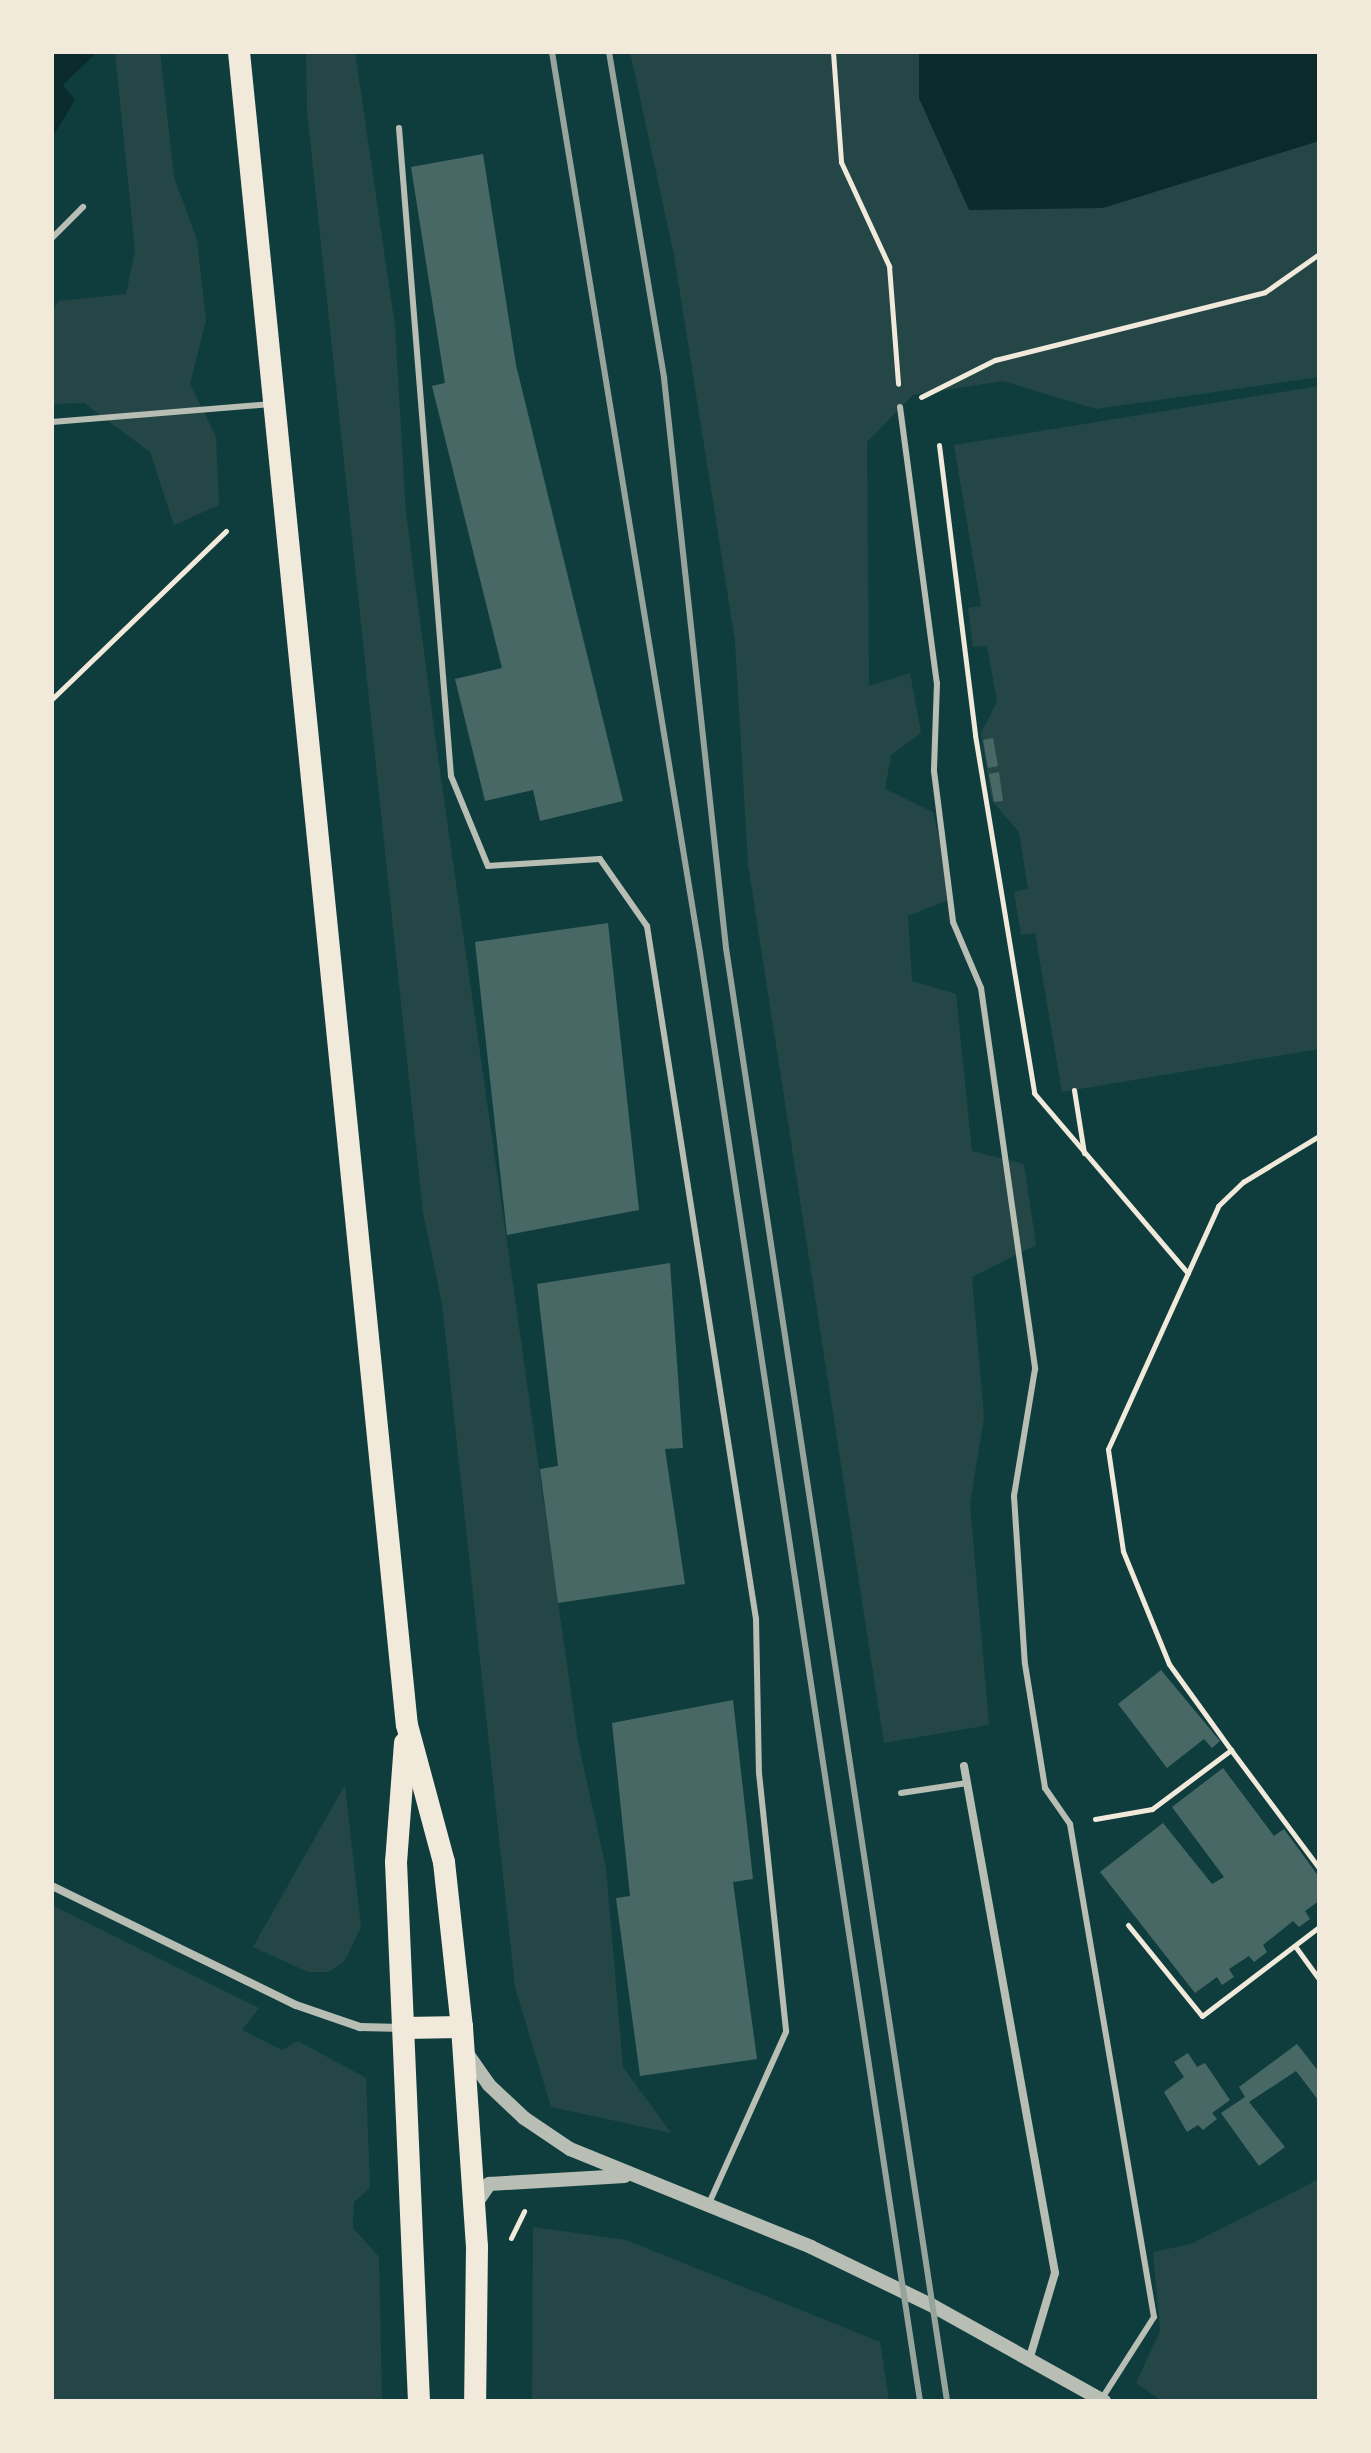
<!DOCTYPE html>
<style>
body{margin:0}
#map{position:relative;width:1371px;height:2453px;overflow:hidden;background:#0f3d3e;font-family:"Space Grotesk",sans-serif}
div>[style]{position:absolute}
.green>*{inset:0;background:#244646}
.water>*{inset:0;background:#0a2a2b}
.building>*{inset:0;background:#486865}
.path>*{height:5px;margin:-2.5px;padding:0 2.5px;transform-origin:2.5px;border-radius:2.5px;background:#f1e9da}
.service>*{height:6px;margin:-3px;padding:0 3px;transform-origin:3px;border-radius:3px;background:#b8beb3}
.minor>*{height:8px;margin:-4px;padding:0 4px;transform-origin:4px;border-radius:4px;background:#b8beb3}
.tertiary>*{height:14px;margin:-7px;padding:0 7px;transform-origin:7px;border-radius:7px;background:#b8beb3}
.trunk>*{height:22px;margin:-11px;padding:0 11px;transform-origin:11px;border-radius:11px;background:#f1e9da}
.rail>*{height:6px;margin:-3px;padding:0 3px;transform-origin:3px;border-radius:3px;background:#97a49c}
span{translate:-50% -50%;white-space:nowrap;text-align:center;line-height:1.15;-webkit-text-stroke:8px #f1e9da;paint-order:stroke}
.frame{position:absolute;inset:0;border:54px solid #f1e9da;pointer-events:none}
</style>
<div id="map">
<div class="green">
<div style="clip-path:polygon(115px 52px,160px 52px,174px 177px,197px 240px,206px 320px,190px 384px,216px 437px,219px 505px,174px 525px,150px 452px,84px 403px,52px 404px,52px 311px,59px 301px,126px 294px,135px 251px)"></div>
<div style="clip-path:polygon(306px 52px,355px 52px,395px 326px,406px 513px,435px 736px,578px 1742px,606px 1868px,623px 2067px,671px 2133px,551px 2107px,515px 1987px,442px 1304px,423px 1212px,307px 111px)"></div>
<div style="clip-path:polygon(630px 52px,1319px 52px,1319px 377px,1096px 409px,1003px 381px,913px 395px,867px 442px,869px 686px,910px 673px,921px 733px,891px 755px,885px 789px,933px 812px,953px 898px,908px 916px,912px 981px,956px 994px,972px 1151px,1024px 1164px,1036px 1245px,972px 1277px,984px 1418px,970px 1504px,989px 1725px,884px 1743px,748px 864px,735px 641px,674px 255px)"></div>
<div style="clip-path:polygon(1319px 386px,1319px 1049px,1062px 1092px,1035px 933px,1021px 935px,1014px 892px,1028px 889px,1019px 832px,992px 801px,981px 733px,997px 702px,987px 646px,973px 647px,968px 608px,981px 606px,954px 445px)"></div>
<div style="clip-path:polygon(345px 1785px,361px 1927px,344px 1962px,328px 1972px,308px 1972px,253px 1947px)"></div>
<div style="clip-path:polygon(52px 1905px,259px 2008px,242px 2030px,282px 2050px,298px 2041px,366px 2078px,370px 2188px,354px 2202px,353px 2228px,379px 2257px,382px 2401px,52px 2401px)"></div>
<div style="clip-path:polygon(1319px 2179px,1319px 2401px,1162px 2401px,1136px 2383px,1160px 2331px,1153px 2252px,1191px 2244px)"></div>
<div style="clip-path:polygon(533px 2227px,626px 2240px,880px 2342px,889px 2401px,532px 2401px)"></div>
</div>
<div class="water">
<div style="clip-path:polygon(52px 52px,97px 52px,63px 85px,75px 100px,52px 138px)"></div>
<div style="clip-path:polygon(919px 52px,1319px 52px,1319px 141px,1103px 208px,969px 210px,919px 98px)"></div>
</div>
<div class="building">
<div style="clip-path:polygon(483px 154px,516px 365px,623px 801px,540px 821px,533px 790px,485px 801px,455px 679px,502px 668px,432px 386px,445px 383px,411px 167px)"></div>
<div style="clip-path:polygon(993px 738px,998px 766px,988px 768px,983px 740px)"></div>
<div style="clip-path:polygon(999px 772px,1003px 801px,994px 802px,989px 774px)"></div>
<div style="clip-path:polygon(608px 923px,639px 1210px,507px 1235px,475px 942px)"></div>
<div style="clip-path:polygon(670px 1263px,683px 1448px,665px 1449px,685px 1584px,558px 1603px,540px 1469px,558px 1466px,537px 1284px)"></div>
<div style="clip-path:polygon(1161px 1670px,1220px 1741px,1212px 1748px,1204px 1739px,1167px 1768px,1118px 1704px)"></div>
<div style="clip-path:polygon(733px 1700px,753px 1879px,733px 1882px,757px 2059px,640px 2076px,616px 1898px,630px 1896px,612px 1723px)"></div>
<div style="clip-path:polygon(1223px 1768px,1274px 1836px,1284px 1829px,1319px 1877px,1319px 1901px,1305px 1911px,1310px 1919px,1299px 1927px,1293px 1921px,1263px 1945px,1267px 1952px,1254px 1962px,1249px 1956px,1229px 1969px,1234px 1977px,1222px 1985px,1217px 1977px,1195px 1993px,1100px 1872px,1163px 1823px,1212px 1884px,1224px 1877px,1172px 1807px)"></div>
<div style="clip-path:polygon(1297px 2044px,1319px 2072px,1319px 2101px,1296px 2071px,1249px 2102px,1285px 2147px,1259px 2166px,1221px 2113px,1245px 2097px,1239px 2087px)"></div>
<div style="clip-path:polygon(1188px 2053px,1197px 2067px,1205px 2063px,1230px 2100px,1212px 2113px,1217px 2119px,1203px 2130px,1198px 2125px,1187px 2132px,1164px 2092px,1184px 2077px,1174px 2062px)"></div>
</div>
<div class="path">
<div style="left:833px;top:52px;width:110px;rotate:85.8deg"></div>
<div style="left:841px;top:162px;width:115px;rotate:65.2deg"></div>
<div style="left:889px;top:266px;width:118px;rotate:85.6deg"></div>
<div style="left:921px;top:397px;width:83px;rotate:-26.6deg"></div>
<div style="left:995px;top:360px;width:278px;rotate:-14.1deg"></div>
<div style="left:1265px;top:292px;width:66px;rotate:-35.1deg"></div>
<div style="left:939px;top:445px;width:292px;rotate:82.9deg"></div>
<div style="left:975px;top:735px;width:363px;rotate:80.6deg"></div>
<div style="left:1034px;top:1093px;width:237px;rotate:49.5deg"></div>
<div style="left:52px;top:699px;width:242px;rotate:-44deg"></div>
<div style="left:1074px;top:1090px;width:64px;rotate:81deg"></div>
<div style="left:1231px;top:1750px;width:147px;rotate:53.3deg"></div>
<div style="left:1095px;top:1819px;width:58px;rotate:-10deg"></div>
<div style="left:1152px;top:1809px;width:99px;rotate:-36.8deg"></div>
<div style="left:1231px;top:1750px;width:106px;rotate:-125.8deg"></div>
<div style="left:1169px;top:1664px;width:122px;rotate:-112.2deg"></div>
<div style="left:1123px;top:1551px;width:103px;rotate:-98.4deg"></div>
<div style="left:1108px;top:1449px;width:267px;rotate:-65.6deg"></div>
<div style="left:1218px;top:1206px;width:35px;rotate:-44deg"></div>
<div style="left:1243px;top:1182px;width:89px;rotate:-31.2deg"></div>
<div style="left:1128px;top:1925px;width:117px;rotate:50.9deg"></div>
<div style="left:1202px;top:2016px;width:147px;rotate:-37.3deg"></div>
<div style="left:1295px;top:1946px;width:41px;rotate:54deg"></div>
<div style="left:511px;top:2238px;width:30px;rotate:-64deg"></div>
</div>
<div class="service">
<div style="left:399px;top:128px;width:650px;rotate:85.41deg"></div>
<div style="left:451px;top:776px;width:97px;rotate:67.7deg"></div>
<div style="left:488px;top:866px;width:112px;rotate:-3.6deg"></div>
<div style="left:600px;top:859px;width:82px;rotate:55deg"></div>
<div style="left:647px;top:926px;width:702px;rotate:81.06deg"></div>
<div style="left:756px;top:1619px;width:154px;rotate:88.9deg"></div>
<div style="left:759px;top:1773px;width:260px;rotate:84deg"></div>
<div style="left:786px;top:2032px;width:188px;rotate:114.2deg"></div>
<div style="left:52px;top:238px;width:44px;rotate:-45deg"></div>
<div style="left:900px;top:407px;width:278px;rotate:82.4deg"></div>
<div style="left:937px;top:683px;width:88px;rotate:92deg"></div>
<div style="left:934px;top:771px;width:152px;rotate:82.8deg"></div>
<div style="left:953px;top:922px;width:72px;rotate:67deg"></div>
<div style="left:981px;top:988px;width:385px;rotate:81.9deg"></div>
<div style="left:1035px;top:1369px;width:129px;rotate:99.4deg"></div>
<div style="left:1014px;top:1496px;width:168px;rotate:86.3deg"></div>
<div style="left:1025px;top:1664px;width:126px;rotate:80.8deg"></div>
<div style="left:1045px;top:1788px;width:44px;rotate:55.2deg"></div>
<div style="left:1070px;top:1824px;width:500px;rotate:80.33deg"></div>
<div style="left:1154px;top:2317px;width:98px;rotate:122.6deg"></div>
<div style="left:52px;top:422px;width:220px;rotate:-4.7deg"></div>
<div style="left:901px;top:1793px;width:67px;rotate:-8.6deg"></div>
</div>
<div class="minor">
<div style="left:964px;top:1766px;width:515px;rotate:79.82deg"></div>
<div style="left:1055px;top:2273px;width:88px;rotate:106.6deg"></div>
<div style="left:52px;top:1886px;width:271px;rotate:26deg"></div>
<div style="left:296px;top:2005px;width:68px;rotate:19deg"></div>
<div style="left:360px;top:2027px;width:43px;rotate:1.3deg"></div>
</div>
<div class="tertiary">
<div style="left:466px;top:2052px;width:40px;rotate:55.1deg"></div>
<div style="left:489px;top:2085px;width:48px;rotate:43.3deg"></div>
<div style="left:524px;top:2118px;width:55px;rotate:34deg"></div>
<div style="left:570px;top:2149px;width:260px;rotate:22.1deg"></div>
<div style="left:811px;top:2247px;width:136px;rotate:25.8deg"></div>
<div style="left:933px;top:2306px;width:196px;rotate:29.1deg"></div>
<div style="left:477px;top:2202px;width:22px;rotate:-56deg"></div>
<div style="left:489px;top:2184px;width:136px;rotate:-3.4deg"></div>
</div>
<div class="trunk">
<div style="left:239px;top:52px;width:1681px;rotate:84.27deg"></div>
<div style="left:407px;top:1725px;width:142px;rotate:74.9deg"></div>
<div style="left:444px;top:1862px;width:166px;rotate:83.8deg"></div>
<div style="left:462px;top:2027px;width:221px;rotate:86.1deg"></div>
<div style="left:477px;top:2247px;width:154px;rotate:90.7deg"></div>
<div style="left:405px;top:1743px;width:119px;rotate:94.3deg"></div>
<div style="left:396px;top:1862px;width:539px;rotate:87.56deg"></div>
<div style="left:404px;top:2028px;width:58px;rotate:-1deg"></div>
</div>
<div class="rail">
<div style="left:552px;top:52px;width:913px;rotate:80.67deg"></div>
<div style="left:700px;top:953px;width:1465px;rotate:81.36deg"></div>
<div style="left:609px;top:52px;width:331px;rotate:80.4deg"></div>
<div style="left:664px;top:378px;width:573px;rotate:83.79deg"></div>
<div style="left:726px;top:948px;width:1470px;rotate:81.35deg"></div>
</div>
<div class="frame"></div>
</div>
